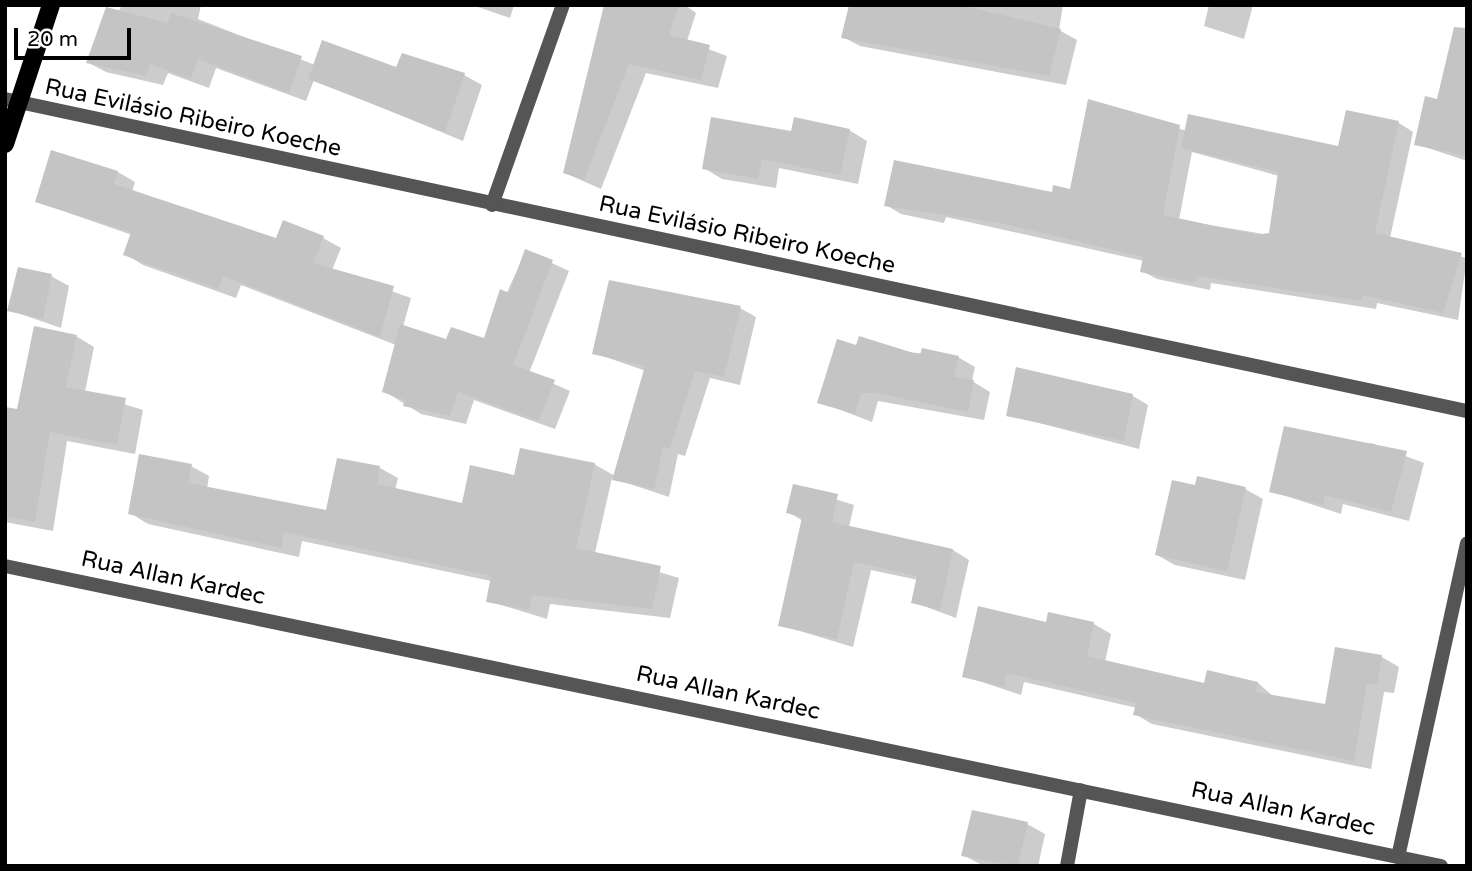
<!DOCTYPE html>
<meta charset="utf-8">
<style>
body{margin:0}
#map{position:relative;width:1472px;height:871px;overflow:hidden;background:#fff;font-family:"Varela Round",sans-serif}
div>[style]{position:absolute}
.shadow>*{inset:0;background:#0003}
.building>*{inset:0;background:#c4c4c4}
.minor>*{height:14px;margin:-7px;padding:0 7px;transform-origin:7px;border-radius:7px;background:#555}
.primary>*{height:18px;margin:-9px;padding:0 9px;transform-origin:9px;border-radius:9px;background:#000}
span{translate:-50% -50%;white-space:nowrap;text-align:center;line-height:1.15;-webkit-text-stroke:6px #fff;paint-order:stroke}
.street-label{font-size:23px;color:#000}
.frame{position:absolute;inset:0;border:7px solid #000;pointer-events:none}
.scale{position:absolute;left:14px;top:28px;width:117px;height:32px;box-sizing:border-box;border:4px solid #000;border-top:0;padding-left:9px;font-size:21px;line-height:24px;white-space:nowrap;color:#000;-webkit-text-stroke:5px #fff;paint-order:stroke}
</style>
<div id="map">
<div class="shadow">
<div style="clip-path:polygon(122px 5px,201px 5px,198px 19px,315px 65px,464px 75px,482px 85px,463px 141px,314px 80px,306px 101px,216px 68px,209px 88px,168px 73px,163px 85px,106px 72px,89px 63px)"></div>
<div style="clip-path:polygon(472px 5px,514px 5px,510px 18px)"></div>
<div style="clip-path:polygon(609px 5px,685px 5px,696px 13px,687px 41px,727px 56px,718px 88px,646px 73px,601px 189px,565px 173px)"></div>
<div style="clip-path:polygon(850px 5px,1063px 5px,1059px 30px,1077px 40px,1066px 85px,860px 46px,843px 37px)"></div>
<div style="clip-path:polygon(1209px 5px,1253px 5px,1244px 39px,1204px 26px)"></div>
<div style="clip-path:polygon(1467px 54px,1467px 161px,1416px 144px)"></div>
<div style="clip-path:polygon(evenodd,1089px 101px,1187px 131px,1339px 148px,1399px 123px,1413px 132px,1390px 238px,1467px 258px,1458px 320px,1377px 303px,1376px 309px,1211px 283px,1210px 290px,1157px 279px,1142px 271px,1144px 261px,946px 217px,944px 223px,901px 214px,886px 205px,1071px 191px,1089px 101px,1192px 152px,1279px 176px,1270px 235px,1179px 220px,1192px 152px)"></div>
<div style="clip-path:polygon(849px 130px,867px 141px,858px 184px,779px 168px,776px 188px,722px 179px,704px 168px,793px 133px)"></div>
<div style="clip-path:polygon(118px 172px,135px 182px,132px 192px,277px 241px,323px 238px,341px 248px,332px 270px,411px 298px,403px 327px,447px 342px,485px 340px,526px 251px,569px 271px,529px 373px,570px 391px,555px 429px,474px 400px,466px 424px,421px 414px,384px 391px,396px 345px,241px 285px,236px 298px,143px 265px,125px 254px,132px 235px,37px 202px)"></div>
<div style="clip-path:polygon(51px 276px,69px 286px,61px 328px,9px 310px)"></div>
<div style="clip-path:polygon(740px 308px,756px 317px,740px 385px,710px 378px,685px 456px,678px 454px,669px 497px,612px 478px,595px 553px,679px 578px,670px 618px,550px 604px,547px 619px,488px 601px,491px 581px,302px 541px,299px 557px,148px 524px,130px 513px,191px 466px,209px 476px,207px 489px,327px 512px,338px 460px,380px 468px,398px 478px,395px 490px,464px 505px,515px 477px,594px 464px,615px 476px,646px 371px,594px 353px)"></div>
<div style="clip-path:polygon(76px 336px,94px 347px,85px 392px,143px 410px,135px 454px,67px 441px,53px 531px,5px 522px,5px 409px,19px 411px)"></div>
<div style="clip-path:polygon(857px 347px,958px 357px,975px 367px,972px 381px,990px 392px,984px 420px,878px 401px,872px 422px,820px 402px)"></div>
<div style="clip-path:polygon(1133px 396px,1148px 405px,1139px 449px,1008px 415px)"></div>
<div style="clip-path:polygon(1371px 443px,1424px 463px,1409px 521px,1343px 504px,1341px 514px,1271px 491px)"></div>
<div style="clip-path:polygon(794px 486px,854px 505px,849px 527px,953px 550px,969px 560px,956px 618px,913px 602px,918px 580px,871px 570px,853px 647px,780px 625px,803px 521px,788px 512px)"></div>
<div style="clip-path:polygon(1197px 487px,1245px 489px,1263px 499px,1245px 580px,1175px 565px,1157px 555px)"></div>
<div style="clip-path:polygon(1047px 624px,1094px 624px,1111px 634px,1105px 662px,1205px 685px,1258px 683px,1274px 697px,1326px 706px,1336px 649px,1382px 657px,1399px 667px,1394px 693px,1384px 692px,1371px 769px,1152px 724px,1135px 714px,1137px 708px,1024px 682px,1021px 695px,964px 676px)"></div>
<div style="clip-path:polygon(1027px 824px,1045px 834px,1038px 866px,984px 866px,963px 855px)"></div>
</div>
<div class="building">
<div style="clip-path:polygon(604px 5px,679px 5px,669px 35px,710px 45px,701px 80px,629px 64px,584px 180px,563px 173px)"></div>
<div style="clip-path:polygon(849px 5px,961px 5px,1061px 29px,1049px 76px,841px 38px)"></div>
<div style="clip-path:polygon(106px 7px,168px 23px,171px 13px,302px 56px,289px 93px,198px 59px,191px 79px,150px 64px,146px 76px,86px 63px)"></div>
<div style="clip-path:polygon(1454px 27px,1467px 28px,1467px 156px,1414px 145px,1425px 96px,1437px 99px)"></div>
<div style="clip-path:polygon(322px 40px,396px 67px,402px 53px,465px 73px,445px 132px,308px 79px)"></div>
<div style="clip-path:polygon(1088px 99px,1180px 125px,1163px 215px,1257px 235px,1269px 233px,1278px 172px,1181px 148px,1188px 114px,1338px 146px,1346px 110px,1399px 121px,1375px 233px,1462px 253px,1443px 313px,1363px 295px,1361px 301px,1197px 276px,1195px 283px,1140px 272px,1143px 257px,1006px 224px,884px 206px,894px 160px,1052px 192px,1053px 185px,1070px 189px)"></div>
<div style="clip-path:polygon(711px 117px,791px 131px,794px 117px,850px 129px,840px 175px,762px 159px,758px 179px,702px 169px)"></div>
<div style="clip-path:polygon(51px 150px,118px 171px,114px 184px,276px 238px,283px 220px,324px 236px,313px 263px,394px 286px,380px 337px,223px 276px,218px 289px,123px 255px,131px 232px,35px 202px)"></div>
<div style="clip-path:polygon(525px 249px,553px 260px,513px 365px,555px 380px,539px 421px,458px 392px,450px 416px,403px 406px,405px 400px,382px 392px,400px 324px,446px 339px,451px 327px,484px 338px,500px 289px,509px 293px)"></div>
<div style="clip-path:polygon(18px 267px,52px 274px,43px 319px,7px 311px)"></div>
<div style="clip-path:polygon(609px 280px,741px 306px,724px 377px,695px 371px,670px 449px,663px 447px,654px 489px,612px 480px,645px 366px,592px 354px)"></div>
<div style="clip-path:polygon(34px 326px,77px 335px,66px 387px,126px 398px,117px 445px,50px 432px,35px 522px,5px 516px,5px 407px,17px 409px)"></div>
<div style="clip-path:polygon(859px 336px,920px 355px,922px 348px,959px 356px,954px 377px,974px 380px,968px 412px,876px 393px,861px 393px,855px 414px,817px 403px,837px 339px,856px 345px)"></div>
<div style="clip-path:polygon(1016px 367px,1133px 394px,1124px 441px,1006px 416px)"></div>
<div style="clip-path:polygon(1284px 426px,1407px 451px,1391px 512px,1325px 495px,1323px 505px,1269px 492px)"></div>
<div style="clip-path:polygon(520px 448px,595px 463px,576px 548px,661px 566px,652px 609px,532px 595px,529px 610px,486px 602px,491px 576px,284px 532px,281px 548px,128px 514px,139px 454px,192px 464px,188px 483px,326px 510px,337px 458px,380px 466px,377px 484px,462px 503px,470px 465px,514px 475px)"></div>
<div style="clip-path:polygon(1197px 476px,1246px 487px,1227px 571px,1155px 555px,1172px 480px,1195px 485px)"></div>
<div style="clip-path:polygon(793px 484px,838px 494px,832px 522px,953px 549px,940px 610px,911px 603px,917px 576px,854px 562px,837px 639px,778px 626px,802px 517px,786px 513px)"></div>
<div style="clip-path:polygon(978px 606px,1046px 622px,1048px 612px,1094px 622px,1087px 656px,1204px 683px,1207px 670px,1258px 682px,1256px 692px,1325px 704px,1335px 647px,1382px 655px,1377px 685px,1367px 683px,1354px 761px,1133px 715px,1136px 703px,1007px 673px,1004px 687px,962px 677px)"></div>
<div style="clip-path:polygon(972px 810px,1028px 822px,1018px 866px,961px 856px)"></div>
</div>
<div class="minor">
<div style="left:5px;top:99px;width:1495px;rotate:12.05deg"></div>
<div style="left:492px;top:205px;width:212px;rotate:-70.5deg"></div>
<div style="left:5px;top:566px;width:1467px;rotate:11.8deg"></div>
<div style="left:1398px;top:857px;width:321px;rotate:-77.6deg"></div>
<div style="left:1067px;top:866px;width:77px;rotate:-79.6deg"></div>
</div>
<div class="primary">
<div style="left:5px;top:144px;width:146px;rotate:-71.7deg"></div>
</div>
<div class="street-label">
<span style="left:193px;top:118px;rotate:12deg">Rua Evilásio Ribeiro Koeche</span>
<span style="left:747px;top:235px;rotate:12deg">Rua Evilásio Ribeiro Koeche</span>
<span style="left:173px;top:578px;rotate:12deg">Rua Allan Kardec</span>
<span style="left:728px;top:693px;rotate:12deg">Rua Allan Kardec</span>
<span style="left:1283px;top:809px;rotate:12deg">Rua Allan Kardec</span>
</div>
<div class="frame"></div>
<div class="scale">20 m</div>
</div>
